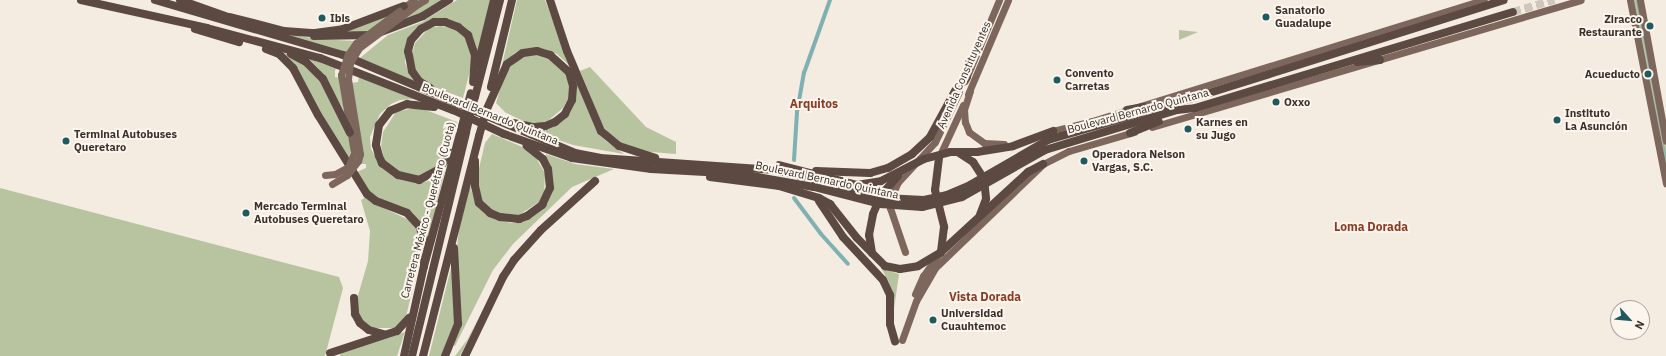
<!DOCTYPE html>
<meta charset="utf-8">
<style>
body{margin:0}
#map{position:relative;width:1666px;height:356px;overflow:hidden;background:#f4ebe1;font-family:"IBM Plex Sans",sans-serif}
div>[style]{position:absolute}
.green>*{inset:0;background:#b8c4a0}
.stream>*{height:1px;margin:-0.5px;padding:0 0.5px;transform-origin:0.5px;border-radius:0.5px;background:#7fb0b2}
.canal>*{height:4px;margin:-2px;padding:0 2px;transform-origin:2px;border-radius:2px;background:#7fb0b2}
.highway-tunnel>*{height:8px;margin-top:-4px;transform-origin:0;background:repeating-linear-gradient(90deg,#cfc6bd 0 8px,transparent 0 12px)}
.major>*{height:7px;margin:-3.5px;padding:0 3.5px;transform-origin:3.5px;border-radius:3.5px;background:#7d675c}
.highway>*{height:8px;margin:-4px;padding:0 4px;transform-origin:4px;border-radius:4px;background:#5c4a42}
.major-bridge>*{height:7px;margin:-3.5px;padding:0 3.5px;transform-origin:3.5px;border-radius:3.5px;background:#7d675c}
.highway-bridge>*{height:8px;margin:-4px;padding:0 4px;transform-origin:4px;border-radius:4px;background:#5c4a42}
.dots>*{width:11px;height:11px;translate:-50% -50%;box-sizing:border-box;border:2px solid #fbf5ee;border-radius:50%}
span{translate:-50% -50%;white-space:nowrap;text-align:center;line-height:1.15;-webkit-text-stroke:4px #fbf5ee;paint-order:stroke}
.poi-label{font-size:11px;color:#3b302b;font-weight:700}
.left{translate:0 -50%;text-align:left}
.right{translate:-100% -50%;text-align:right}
.street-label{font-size:11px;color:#3b302b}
.neighbourhood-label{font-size:12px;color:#8c3b22;font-weight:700}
.north{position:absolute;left:1610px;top:300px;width:40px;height:40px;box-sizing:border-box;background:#fbf5ee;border:1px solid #aea6a0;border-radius:50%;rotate:117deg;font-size:11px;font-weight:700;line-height:16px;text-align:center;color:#3b302b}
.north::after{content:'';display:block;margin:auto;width:14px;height:18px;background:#1f5a5e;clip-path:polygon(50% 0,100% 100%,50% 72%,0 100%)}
</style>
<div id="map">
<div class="green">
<div style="clip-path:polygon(428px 0,443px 0,422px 13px,363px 33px,324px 34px)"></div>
<div style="clip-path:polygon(457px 0,492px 0,478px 55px,476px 45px,469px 32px,430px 21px,405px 54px,405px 63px,414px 82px,360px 58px,388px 35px,422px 22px)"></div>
<div style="clip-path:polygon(517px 0,545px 0,571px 67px,557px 54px,544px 49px,523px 50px,515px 53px,502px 65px)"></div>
<div style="clip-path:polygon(1633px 0,1639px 0,1666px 144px,1666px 164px)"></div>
<div style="clip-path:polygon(441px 26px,455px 29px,465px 37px,471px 49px,472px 63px,463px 98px,431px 86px,417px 75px,412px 55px,415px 43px,429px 28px)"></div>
<div style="clip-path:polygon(1179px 30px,1198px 32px,1179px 40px)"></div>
<div style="clip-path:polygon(279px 32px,317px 39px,355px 41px,346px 52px)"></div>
<div style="clip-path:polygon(283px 52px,300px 61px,320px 81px,348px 135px,351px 150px,348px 162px,299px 71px)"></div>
<div style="clip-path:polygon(531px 55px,542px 55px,553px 60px,567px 74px,570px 86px,569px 97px,563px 108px,549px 120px,540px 123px,526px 122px,506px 113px,496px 103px,505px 72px,521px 57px)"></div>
<div style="clip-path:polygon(311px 58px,340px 67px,335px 70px,335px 77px,339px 78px,344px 110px,318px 68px,310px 60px)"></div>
<div style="clip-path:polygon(590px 67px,646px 127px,676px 142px,676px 154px,639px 151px,623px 145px,611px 136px,603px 126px,580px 71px)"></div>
<div style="clip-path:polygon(359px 76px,414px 99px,400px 100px,391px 104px,380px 114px,370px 137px,371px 149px,380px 165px,396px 179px,417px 183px,429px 181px,445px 170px,427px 242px,421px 224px,370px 192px,357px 172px,366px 168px,366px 164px,360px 164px,352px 83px,358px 82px)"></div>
<div style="clip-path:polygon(575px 78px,599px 133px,606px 141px,624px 154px,573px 145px,539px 133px,539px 130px,554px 127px,560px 121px)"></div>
<div style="clip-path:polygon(418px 107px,457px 122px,446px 160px,426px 176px,404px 176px,385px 161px,381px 147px,383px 132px,396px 112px)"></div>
<div style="clip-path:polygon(492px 134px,527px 149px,535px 156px,545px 173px,544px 194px,539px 202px,519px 215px,501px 215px,486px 206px,481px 199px,476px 181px,485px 143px)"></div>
<div style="clip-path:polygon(546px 154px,575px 164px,614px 169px,572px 187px,513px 244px,493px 270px,455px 346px,453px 345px,459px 330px,456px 259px,459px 228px,470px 187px,476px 202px,492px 218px,511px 223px,521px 222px,550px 197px)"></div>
<div style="clip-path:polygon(0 188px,339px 277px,343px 288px,325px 356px,0 356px)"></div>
<div style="clip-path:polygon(366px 197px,375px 204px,411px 221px,420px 237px,421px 253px,405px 321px,395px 328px,374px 328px,358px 317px,357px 299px,368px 261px,370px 231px,361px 200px)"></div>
<div style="clip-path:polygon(451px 268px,456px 319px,441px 356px,429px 356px)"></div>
<div style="clip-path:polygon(881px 268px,899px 274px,894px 309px,888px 280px)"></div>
<div style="clip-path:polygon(476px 323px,460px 356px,455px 356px,467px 340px)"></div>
<div style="clip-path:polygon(405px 332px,397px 356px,340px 356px,341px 351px)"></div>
</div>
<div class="stream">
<div style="left:1636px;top:0;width:163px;rotate:79.4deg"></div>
</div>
<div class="canal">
<div style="left:794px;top:160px;width:48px;rotate:-86.4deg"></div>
<div style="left:797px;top:112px;width:40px;rotate:-80deg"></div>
<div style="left:804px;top:73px;width:77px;rotate:-70.4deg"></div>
<div style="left:794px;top:198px;width:45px;rotate:53.1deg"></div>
<div style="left:821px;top:234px;width:40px;rotate:48deg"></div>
</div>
<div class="highway-tunnel">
<div style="left:1513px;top:12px;width:43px;rotate:-16.3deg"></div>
</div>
<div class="major">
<div style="left:1630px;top:0;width:187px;rotate:78.9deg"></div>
<div style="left:1640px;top:0;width:143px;rotate:79.6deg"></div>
<div style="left:418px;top:4px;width:8px;rotate:-30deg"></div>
<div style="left:400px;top:10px;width:17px;rotate:-36deg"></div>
<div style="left:341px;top:75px;width:79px;rotate:80.5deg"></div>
<div style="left:348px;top:79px;width:76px;rotate:80.9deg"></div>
<div style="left:360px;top:154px;width:7px;rotate:106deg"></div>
<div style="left:965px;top:81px;width:88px;rotate:-67.2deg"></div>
<div style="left:970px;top:91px;width:19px;rotate:108deg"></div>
<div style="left:964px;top:109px;width:13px;rotate:86deg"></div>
<div style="left:965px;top:122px;width:11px;rotate:68deg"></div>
<div style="left:969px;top:132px;width:19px;rotate:36deg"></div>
<div style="left:984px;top:143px;width:20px;rotate:3deg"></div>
<div style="left:968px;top:94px;width:102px;rotate:-66.9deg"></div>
<div style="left:1152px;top:127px;width:447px;rotate:-16.5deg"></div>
<div style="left:1049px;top:132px;width:44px;rotate:-14.3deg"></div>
<div style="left:1092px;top:121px;width:410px;rotate:-17.2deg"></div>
<div style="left:939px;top:157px;width:57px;rotate:-65.2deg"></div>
<div style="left:905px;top:252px;width:46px;rotate:-108.8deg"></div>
<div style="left:890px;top:208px;width:15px;rotate:-79deg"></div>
<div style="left:893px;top:193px;width:12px;rotate:-66deg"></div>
<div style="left:898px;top:182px;width:54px;rotate:-47.2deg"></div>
<div style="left:935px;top:142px;width:55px;rotate:-64.4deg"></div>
<div style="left:915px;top:294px;width:20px;rotate:-66deg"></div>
<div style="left:923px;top:276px;width:29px;rotate:-54deg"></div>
<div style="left:902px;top:340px;width:41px;rotate:-70.3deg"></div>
<div style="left:916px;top:301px;width:39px;rotate:-60deg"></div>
<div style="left:936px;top:267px;width:149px;rotate:-43.9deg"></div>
<div style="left:1043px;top:164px;width:29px;rotate:-27deg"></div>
<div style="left:1069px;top:151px;width:68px;rotate:-16.3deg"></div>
</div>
<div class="highway">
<div style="left:81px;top:0;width:129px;rotate:12.5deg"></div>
<div style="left:207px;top:28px;width:117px;rotate:14.9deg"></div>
<div style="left:320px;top:58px;width:143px;rotate:21.4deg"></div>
<div style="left:453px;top:110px;width:56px;rotate:25.2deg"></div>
<div style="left:504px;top:134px;width:72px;rotate:19.4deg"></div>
<div style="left:572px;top:158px;width:80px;rotate:7.9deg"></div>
<div style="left:651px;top:169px;width:90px;rotate:3.2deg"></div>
<div style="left:741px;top:174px;width:74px;rotate:10.1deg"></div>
<div style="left:155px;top:0;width:196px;rotate:16.3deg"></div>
<div style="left:343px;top:55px;width:252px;rotate:22.9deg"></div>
<div style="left:575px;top:153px;width:25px;rotate:11deg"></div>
<div style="left:600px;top:158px;width:176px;rotate:3.9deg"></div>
<div style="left:776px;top:170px;width:42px;rotate:13.7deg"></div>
<div style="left:180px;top:0;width:57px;rotate:19.4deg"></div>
<div style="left:550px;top:0;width:54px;rotate:71.6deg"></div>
<div style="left:567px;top:51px;width:87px;rotate:67deg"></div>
<div style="left:601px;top:131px;width:23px;rotate:40deg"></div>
<div style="left:619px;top:146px;width:38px;rotate:18deg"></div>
<div style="left:230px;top:17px;width:56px;rotate:14.5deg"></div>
<div style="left:284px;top:31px;width:31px;rotate:4deg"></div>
<div style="left:315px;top:33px;width:28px;rotate:-8deg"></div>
<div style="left:343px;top:29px;width:65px;rotate:-20.7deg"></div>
<div style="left:195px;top:29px;width:46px;rotate:16.5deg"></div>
<div style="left:314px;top:36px;width:59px;rotate:-1deg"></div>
<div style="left:373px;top:35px;width:53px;rotate:-20.8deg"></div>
<div style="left:423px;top:16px;width:31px;rotate:-32deg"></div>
<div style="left:266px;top:49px;width:14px;rotate:21deg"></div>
<div style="left:279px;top:54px;width:20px;rotate:45deg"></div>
<div style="left:293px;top:68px;width:53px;rotate:62deg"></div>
<div style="left:318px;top:115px;width:93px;rotate:58.2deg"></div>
<div style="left:367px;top:194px;width:11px;rotate:38deg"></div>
<div style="left:376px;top:201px;width:33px;rotate:21deg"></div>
<div style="left:407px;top:213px;width:18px;rotate:47deg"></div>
<div style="left:419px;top:226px;width:14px;rotate:69deg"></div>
<div style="left:424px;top:239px;width:27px;rotate:90deg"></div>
<div style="left:291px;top:54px;width:17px;rotate:28deg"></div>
<div style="left:306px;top:62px;width:24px;rotate:45deg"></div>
<div style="left:323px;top:79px;width:60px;rotate:63.4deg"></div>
<div style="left:1357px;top:62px;width:23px;rotate:-5deg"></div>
<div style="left:478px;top:65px;width:67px;rotate:-76.2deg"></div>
<div style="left:491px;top:87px;width:89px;rotate:-76.4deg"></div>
<div style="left:430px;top:88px;width:13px;rotate:-148deg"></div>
<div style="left:419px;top:81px;width:12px;rotate:-125deg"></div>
<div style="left:412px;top:71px;width:20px;rotate:-101deg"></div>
<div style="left:408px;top:51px;width:11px;rotate:-75deg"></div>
<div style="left:411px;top:40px;width:15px;rotate:-48deg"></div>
<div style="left:421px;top:29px;width:15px;rotate:-28deg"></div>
<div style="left:434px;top:22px;width:11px"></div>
<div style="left:445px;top:22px;width:14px;rotate:21deg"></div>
<div style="left:458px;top:27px;width:13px;rotate:39deg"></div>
<div style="left:468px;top:35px;width:21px;rotate:71deg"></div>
<div style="left:475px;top:55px;width:27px;rotate:94deg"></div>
<div style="left:475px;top:97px;width:100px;rotate:-75.5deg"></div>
<div style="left:434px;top:107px;width:27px;rotate:-174deg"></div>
<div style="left:407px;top:104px;width:18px;rotate:158deg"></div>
<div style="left:390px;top:111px;width:18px;rotate:128deg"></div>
<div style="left:379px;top:125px;width:20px;rotate:99deg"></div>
<div style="left:376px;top:145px;width:11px;rotate:75deg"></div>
<div style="left:379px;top:156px;width:8px;rotate:67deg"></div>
<div style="left:382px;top:163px;width:20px;rotate:37deg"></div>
<div style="left:398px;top:175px;width:22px;rotate:13deg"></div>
<div style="left:419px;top:180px;width:21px;rotate:-28deg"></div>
<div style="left:438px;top:170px;width:21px;rotate:-53deg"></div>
<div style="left:1127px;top:110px;width:17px;rotate:-10deg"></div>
<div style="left:486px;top:111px;width:51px;rotate:-65.9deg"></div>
<div style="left:507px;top:64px;width:19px;rotate:-35deg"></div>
<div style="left:523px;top:53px;width:14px;rotate:-8deg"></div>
<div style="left:537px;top:51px;width:14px;rotate:17deg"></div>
<div style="left:550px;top:55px;width:25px;rotate:42deg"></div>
<div style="left:569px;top:72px;width:15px;rotate:74deg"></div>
<div style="left:573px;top:86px;width:14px;rotate:94deg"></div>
<div style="left:572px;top:100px;width:16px;rotate:117deg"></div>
<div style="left:565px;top:114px;width:13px;rotate:141deg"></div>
<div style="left:555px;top:122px;width:11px;rotate:158deg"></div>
<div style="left:545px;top:126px;width:12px;rotate:175deg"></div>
<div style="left:533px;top:127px;width:19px;rotate:-168deg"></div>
<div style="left:1130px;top:133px;width:31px;rotate:-22deg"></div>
<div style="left:1048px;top:140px;width:165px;rotate:-16.2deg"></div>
<div style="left:1206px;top:94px;width:312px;rotate:-17.5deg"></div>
<div style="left:1045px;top:150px;width:138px;rotate:-16.9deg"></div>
<div style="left:1177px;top:110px;width:18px;rotate:-6deg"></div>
<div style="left:1195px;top:108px;width:332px;rotate:-16.8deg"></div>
<div style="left:950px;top:152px;width:27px"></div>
<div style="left:977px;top:152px;width:36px;rotate:-9deg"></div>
<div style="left:1013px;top:146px;width:43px;rotate:-20.6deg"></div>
<div style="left:959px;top:153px;width:17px;rotate:33deg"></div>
<div style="left:973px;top:162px;width:20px;rotate:57deg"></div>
<div style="left:984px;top:179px;width:20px;rotate:84deg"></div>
<div style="left:986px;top:199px;width:17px;rotate:111deg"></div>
<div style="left:939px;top:158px;width:32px;rotate:97deg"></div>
<div style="left:935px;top:190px;width:38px;rotate:76deg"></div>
<div style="left:944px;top:227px;width:26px;rotate:97deg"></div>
<div style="left:475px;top:161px;width:25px;rotate:90deg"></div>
<div style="left:475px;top:186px;width:17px;rotate:77deg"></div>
<div style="left:479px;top:203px;width:15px;rotate:42deg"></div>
<div style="left:490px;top:213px;width:11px;rotate:22deg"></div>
<div style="left:500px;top:217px;width:19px;rotate:6deg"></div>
<div style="left:519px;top:219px;width:9px;rotate:-21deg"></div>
<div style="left:527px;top:216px;width:19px;rotate:-36deg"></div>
<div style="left:542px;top:205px;width:19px;rotate:-65deg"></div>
<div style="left:550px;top:188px;width:19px;rotate:-96deg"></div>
<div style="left:548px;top:169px;width:11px;rotate:-117deg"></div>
<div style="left:543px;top:159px;width:21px;rotate:-141deg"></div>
<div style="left:779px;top:165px;width:81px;rotate:14.4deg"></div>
<div style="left:857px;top:185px;width:24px;rotate:-9deg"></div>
<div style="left:881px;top:181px;width:48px;rotate:-27.1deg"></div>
<div style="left:816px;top:171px;width:54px;rotate:2.1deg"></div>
<div style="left:870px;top:173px;width:19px;rotate:-16deg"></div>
<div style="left:888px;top:168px;width:28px;rotate:-30deg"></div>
<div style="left:912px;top:154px;width:25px;rotate:-43deg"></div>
<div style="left:930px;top:137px;width:52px;rotate:-61.5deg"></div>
<div style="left:955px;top:91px;width:18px;rotate:-49deg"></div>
<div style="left:710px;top:177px;width:70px;rotate:7.4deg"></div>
<div style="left:779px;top:186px;width:42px;rotate:16.7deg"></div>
<div style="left:819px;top:198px;width:13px;rotate:29deg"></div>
<div style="left:830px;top:204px;width:43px;rotate:51.5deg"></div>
<div style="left:857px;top:238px;width:40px;rotate:45deg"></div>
<div style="left:885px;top:266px;width:15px;rotate:11deg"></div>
<div style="left:900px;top:269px;width:18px;rotate:-9deg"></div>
<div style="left:918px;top:266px;width:26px;rotate:-31deg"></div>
<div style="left:940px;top:253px;width:120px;rotate:-42.6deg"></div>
<div style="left:1028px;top:172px;width:17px;rotate:-28deg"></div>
<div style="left:819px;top:201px;width:43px;rotate:56.3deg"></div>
<div style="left:843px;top:237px;width:59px;rotate:47.1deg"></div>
<div style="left:883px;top:280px;width:17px;rotate:65deg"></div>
<div style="left:890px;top:295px;width:29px;rotate:90deg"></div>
<div style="left:890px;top:324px;width:18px;rotate:74deg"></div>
<div style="left:872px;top:253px;width:18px;rotate:-99deg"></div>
<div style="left:869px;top:235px;width:21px;rotate:-79deg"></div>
<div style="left:873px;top:214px;width:21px;rotate:-67deg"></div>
<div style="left:881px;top:195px;width:25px;rotate:-48deg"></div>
<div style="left:354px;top:298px;width:16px;rotate:86deg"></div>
<div style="left:355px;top:314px;width:10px;rotate:61deg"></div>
<div style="left:360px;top:323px;width:11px;rotate:38deg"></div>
<div style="left:369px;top:330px;width:15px;rotate:16deg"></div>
<div style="left:330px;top:353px;width:71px;rotate:-18.2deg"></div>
<div style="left:397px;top:331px;width:18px;rotate:-47deg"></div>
<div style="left:404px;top:356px;width:92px;rotate:-77.5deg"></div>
<div style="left:424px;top:266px;width:141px;rotate:-74.8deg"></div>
<div style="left:412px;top:356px;width:230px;rotate:-76.4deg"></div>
<div style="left:423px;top:356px;width:227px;rotate:-75.7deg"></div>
<div style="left:445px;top:356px;width:35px;rotate:-68deg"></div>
<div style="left:458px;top:324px;width:76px;rotate:-93deg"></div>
<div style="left:465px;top:356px;width:88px;rotate:-64.3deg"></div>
<div style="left:503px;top:277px;width:20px;rotate:-57deg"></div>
<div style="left:514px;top:260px;width:40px;rotate:-48deg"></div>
<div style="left:541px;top:230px;width:73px;rotate:-42.2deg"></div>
</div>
<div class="major-bridge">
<div style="left:341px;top:75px;width:22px;rotate:-72deg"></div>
<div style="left:348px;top:54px;width:14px;rotate:-54deg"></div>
<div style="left:356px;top:43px;width:54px;rotate:-36.7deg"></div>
<div style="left:348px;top:79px;width:16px;rotate:-83deg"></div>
<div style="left:350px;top:63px;width:17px;rotate:-59deg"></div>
<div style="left:359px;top:48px;width:74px;rotate:-36.7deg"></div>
<div style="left:325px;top:175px;width:10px;rotate:-6deg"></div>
<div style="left:335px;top:174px;width:15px;rotate:-28deg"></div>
<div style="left:348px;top:167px;width:15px;rotate:-67deg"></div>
<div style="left:332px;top:184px;width:17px;rotate:-31deg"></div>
<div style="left:347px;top:175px;width:18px;rotate:-52deg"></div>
</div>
<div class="highway-bridge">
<div style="left:461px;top:130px;width:38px;rotate:-75deg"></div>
<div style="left:466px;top:132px;width:36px;rotate:-76deg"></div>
<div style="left:479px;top:136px;width:26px;rotate:-74deg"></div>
<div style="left:924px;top:159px;width:27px;rotate:-15deg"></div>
<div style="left:817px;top:180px;width:69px;rotate:15deg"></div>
<div style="left:884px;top:198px;width:40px;rotate:2.9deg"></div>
<div style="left:924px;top:200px;width:24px;rotate:-12deg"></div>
<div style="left:947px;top:195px;width:25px;rotate:-23deg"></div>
<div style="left:970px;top:185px;width:90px;rotate:-30deg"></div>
<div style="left:814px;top:187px;width:68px;rotate:14.4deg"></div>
<div style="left:880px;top:204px;width:42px;rotate:4.1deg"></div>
<div style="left:922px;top:207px;width:41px;rotate:-14deg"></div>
<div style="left:962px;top:197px;width:95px;rotate:-29.5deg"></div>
</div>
<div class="dots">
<div style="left:1266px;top:17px;background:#1f5a5e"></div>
<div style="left:322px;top:18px;background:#1f5a5e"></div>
<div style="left:1650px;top:26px;background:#1f5a5e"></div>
<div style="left:1648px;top:74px;background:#1f5a5e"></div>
<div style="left:1057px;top:80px;background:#1f5a5e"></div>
<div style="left:1276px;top:102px;background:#1f5a5e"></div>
<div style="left:1557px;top:120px;background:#1f5a5e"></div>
<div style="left:1188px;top:129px;background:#1f5a5e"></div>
<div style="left:66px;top:141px;background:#1f5a5e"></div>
<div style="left:1084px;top:161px;background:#1f5a5e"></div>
<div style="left:246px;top:213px;background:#1f5a5e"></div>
<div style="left:933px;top:320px;background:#1f5a5e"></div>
</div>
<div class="poi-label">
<span class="left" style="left:1275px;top:17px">Sanatorio<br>Guadalupe</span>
<span class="left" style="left:330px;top:18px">Ibis</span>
<span class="right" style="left:1642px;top:26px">Ziracco<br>Restaurante</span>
<span class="left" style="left:1065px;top:80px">Convento<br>Carretas</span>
<span class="right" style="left:1640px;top:74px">Acueducto</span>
<span class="left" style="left:1284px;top:102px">Oxxo</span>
<span class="left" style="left:1565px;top:120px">Instituto<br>La Asunción</span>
<span class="left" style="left:1196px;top:129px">Karnes en<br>su Jugo</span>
<span class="left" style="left:74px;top:141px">Terminal Autobuses<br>Queretaro</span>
<span class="left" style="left:1092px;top:161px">Operadora Nelson<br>Vargas, S.C.</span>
<span class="left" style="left:254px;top:213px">Mercado Terminal<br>Autobuses Queretaro</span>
<span class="left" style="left:941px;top:320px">Universidad<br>Cuauhtemoc</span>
</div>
<div class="street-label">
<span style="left:964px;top:75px;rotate:-66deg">Avenida Constituyentes</span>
<span style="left:1138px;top:111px;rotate:-15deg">Boulevard Bernardo Quintana</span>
<span style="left:490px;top:114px;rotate:22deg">Boulevard Bernardo Quintana</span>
<span style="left:827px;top:180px;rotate:12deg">Boulevard Bernardo Quintana</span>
<span style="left:428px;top:210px;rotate:-75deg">Carretera México - Querétaro (Cuota)</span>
</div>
<div class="neighbourhood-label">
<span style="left:814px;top:104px">Arquitos</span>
<span style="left:1371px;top:227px">Loma Dorada</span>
<span style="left:985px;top:297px">Vista Dorada</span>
</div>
<div class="north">N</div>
</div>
